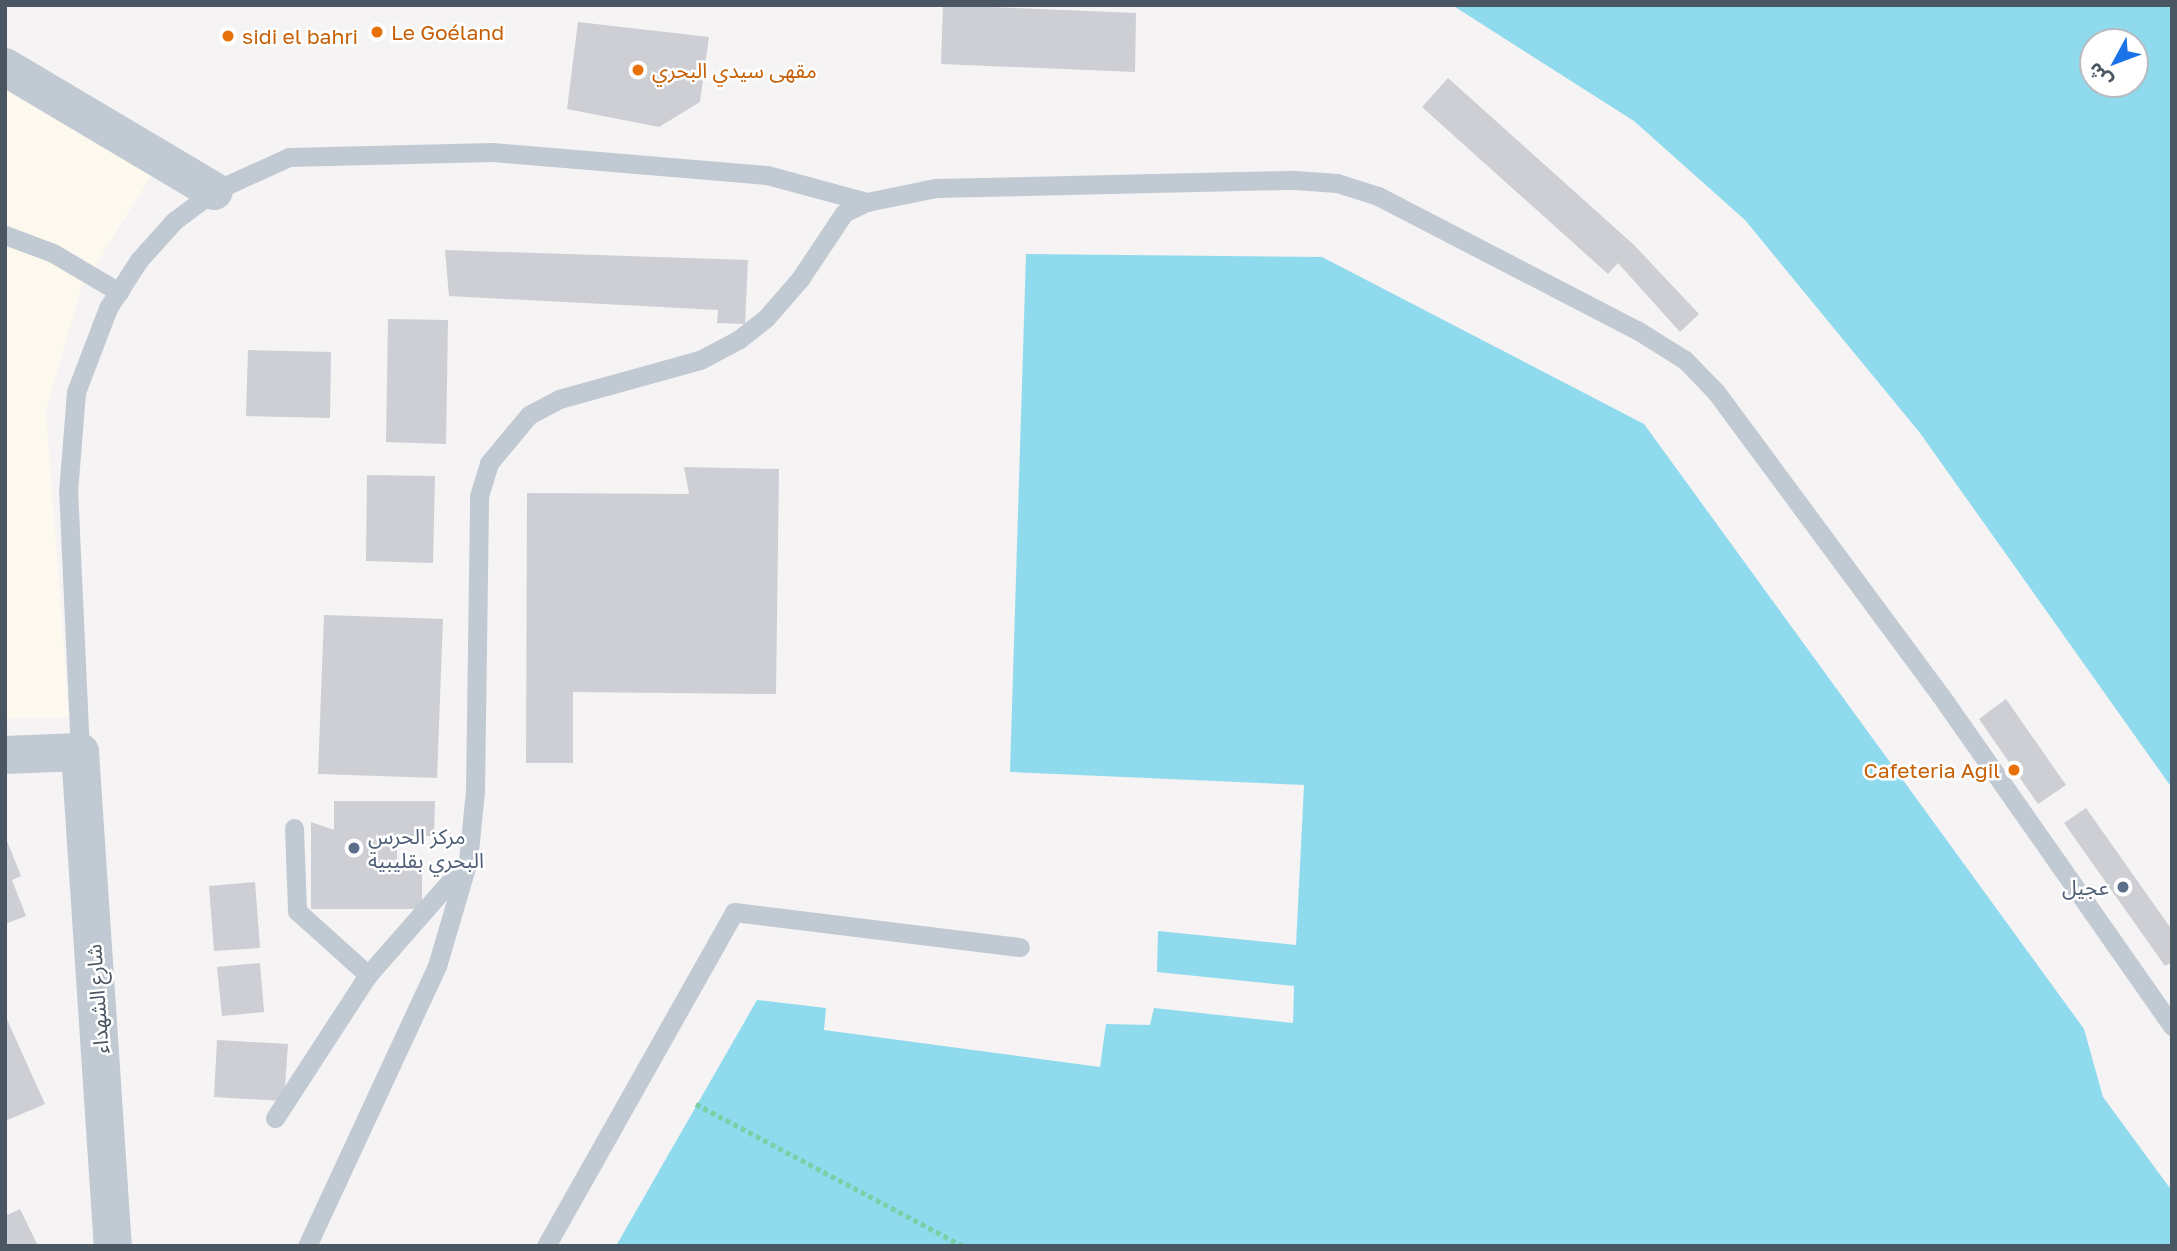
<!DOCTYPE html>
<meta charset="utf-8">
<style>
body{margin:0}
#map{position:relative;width:2177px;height:1251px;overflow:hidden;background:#f5f3f3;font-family:"Golos Text","Noto Sans Arabic",sans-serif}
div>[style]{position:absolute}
.commercial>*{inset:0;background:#fdf9ef}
.water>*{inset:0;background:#90daee}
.building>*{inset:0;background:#cdcfd5}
.path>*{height:4.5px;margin-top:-2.25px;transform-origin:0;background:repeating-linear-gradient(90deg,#7ad0a6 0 5px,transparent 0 8.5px)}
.service>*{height:19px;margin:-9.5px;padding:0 9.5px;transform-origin:9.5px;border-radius:9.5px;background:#c1cad2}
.minor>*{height:38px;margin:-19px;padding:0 19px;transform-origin:19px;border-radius:19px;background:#c1cad2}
.tertiary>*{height:38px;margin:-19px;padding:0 19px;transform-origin:19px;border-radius:19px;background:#c1cad2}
.dots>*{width:19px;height:19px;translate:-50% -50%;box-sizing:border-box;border:4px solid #fff;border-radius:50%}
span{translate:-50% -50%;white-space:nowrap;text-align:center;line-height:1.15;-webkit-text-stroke:5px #fff;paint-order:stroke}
.food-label{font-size:21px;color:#c56008}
.left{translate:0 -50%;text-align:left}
.right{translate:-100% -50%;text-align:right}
.service-label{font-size:21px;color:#4e5e75}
.street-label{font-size:21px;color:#4a5661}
.frame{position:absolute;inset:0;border:7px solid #4a5661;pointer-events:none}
.north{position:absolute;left:2079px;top:28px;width:70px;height:70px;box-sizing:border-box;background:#fff;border:2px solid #b7bbc0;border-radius:50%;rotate:229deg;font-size:19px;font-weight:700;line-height:28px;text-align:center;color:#4a5661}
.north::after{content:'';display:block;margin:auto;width:24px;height:32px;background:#1a73e8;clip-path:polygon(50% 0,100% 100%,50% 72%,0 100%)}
</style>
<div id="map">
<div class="commercial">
<div style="clip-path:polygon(5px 73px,156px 168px,82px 287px,46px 410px,69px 717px,5px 719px)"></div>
</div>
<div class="water">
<div style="clip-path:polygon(evenodd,1452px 5px,2172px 5px,2172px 788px,1920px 433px,1745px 220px,1634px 121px,1452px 5px,2093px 42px,2135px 42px,2135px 84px,2093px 84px,2093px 42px)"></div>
<div style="clip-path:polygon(1026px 254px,1322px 257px,1644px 424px,2084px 1029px,2103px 1097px,2172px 1191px,2172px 1246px,616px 1246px,757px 1000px,826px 1008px,824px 1030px,1100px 1067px,1106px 1024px,1150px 1025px,1154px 1008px,1293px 1023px,1294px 986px,1157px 972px,1158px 931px,1296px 945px,1304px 785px,1010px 772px)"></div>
</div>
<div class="building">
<div style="clip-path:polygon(943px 5px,1136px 13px,1135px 72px,941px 64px)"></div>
<div style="clip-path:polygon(578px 22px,709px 37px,700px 102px,659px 127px,567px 109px)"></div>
<div style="clip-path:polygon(1448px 78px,1634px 245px,1699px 314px,1680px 332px,1618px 263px,1608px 274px,1422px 107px)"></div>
<div style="clip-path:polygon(445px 250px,748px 260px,745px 324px,717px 323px,718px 310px,449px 296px)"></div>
<div style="clip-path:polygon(388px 319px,448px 320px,446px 444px,386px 442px)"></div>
<div style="clip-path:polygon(248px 350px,331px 352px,330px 418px,246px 416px)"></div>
<div style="clip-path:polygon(684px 467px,779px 469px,776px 694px,573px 692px,573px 763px,526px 763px,527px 493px,689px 494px)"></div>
<div style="clip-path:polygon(367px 475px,435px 476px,433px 563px,366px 561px)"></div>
<div style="clip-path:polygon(324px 615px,443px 619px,437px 778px,318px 774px)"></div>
<div style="clip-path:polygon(2006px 699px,2066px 785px,2038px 804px,1979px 719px)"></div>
<div style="clip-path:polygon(334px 801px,435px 801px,434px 836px,397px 836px,397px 860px,422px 860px,422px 909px,311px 909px,311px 822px,334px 830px)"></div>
<div style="clip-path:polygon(2086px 808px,2172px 930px,2172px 962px,2165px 966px,2064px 823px)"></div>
<div style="clip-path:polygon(5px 836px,21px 876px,12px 880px,26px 916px,5px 924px)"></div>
<div style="clip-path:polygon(255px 882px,260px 948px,214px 951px,209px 886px)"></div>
<div style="clip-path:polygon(260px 963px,264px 1012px,222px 1016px,217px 967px)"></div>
<div style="clip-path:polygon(5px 1015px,45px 1104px,5px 1121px)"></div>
<div style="clip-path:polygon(217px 1040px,288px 1044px,284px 1101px,214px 1097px)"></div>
<div style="clip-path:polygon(20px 1209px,38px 1246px,5px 1246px,5px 1216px)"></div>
</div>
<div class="path">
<div style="left:696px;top:1104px;width:302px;rotate:28deg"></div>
</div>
<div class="service">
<div style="left:5px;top:235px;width:51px;rotate:20.6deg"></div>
<div style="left:53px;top:253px;width:77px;rotate:30.6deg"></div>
<div style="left:80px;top:752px;width:260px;rotate:-92.6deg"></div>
<div style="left:68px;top:492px;width:100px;rotate:-85.4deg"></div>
<div style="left:76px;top:392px;width:90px;rotate:-69.1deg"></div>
<div style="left:108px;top:308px;width:57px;rotate:-57.1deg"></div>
<div style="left:139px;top:260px;width:52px;rotate:-48.1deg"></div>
<div style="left:174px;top:221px;width:50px;rotate:-36.9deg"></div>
<div style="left:214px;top:191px;width:82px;rotate:-24.4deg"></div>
<div style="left:289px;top:157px;width:203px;rotate:-1.4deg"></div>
<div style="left:492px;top:152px;width:276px;rotate:4.8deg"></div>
<div style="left:767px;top:175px;width:104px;rotate:15.1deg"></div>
<div style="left:294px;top:828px;width:83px;rotate:87.9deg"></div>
<div style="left:297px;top:911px;width:96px;rotate:42deg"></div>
<div style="left:275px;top:1118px;width:171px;rotate:-57deg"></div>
<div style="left:368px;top:975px;width:150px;rotate:-48.8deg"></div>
<div style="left:307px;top:1246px;width:309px;rotate:-65.1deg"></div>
<div style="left:437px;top:966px;width:109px;rotate:-73.6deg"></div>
<div style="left:468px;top:861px;width:70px;rotate:-84.3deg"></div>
<div style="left:475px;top:791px;width:295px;rotate:-89.2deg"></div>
<div style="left:479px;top:496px;width:34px;rotate:-73deg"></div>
<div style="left:489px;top:463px;width:62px;rotate:-50.2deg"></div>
<div style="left:529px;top:415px;width:34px;rotate:-28deg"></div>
<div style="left:559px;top:399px;width:146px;rotate:-15.5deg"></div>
<div style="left:700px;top:360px;width:43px;rotate:-27.8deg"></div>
<div style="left:738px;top:340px;width:36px;rotate:-38deg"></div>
<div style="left:766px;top:318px;width:52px;rotate:-48.9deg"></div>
<div style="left:800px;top:279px;width:79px;rotate:-56.3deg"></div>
<div style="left:844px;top:213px;width:25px;rotate:-26deg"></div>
<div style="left:867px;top:202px;width:69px;rotate:-11.6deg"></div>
<div style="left:935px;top:188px;width:360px;rotate:-1.3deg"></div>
<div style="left:1295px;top:180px;width:42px;rotate:4.1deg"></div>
<div style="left:1337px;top:183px;width:43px;rotate:17.6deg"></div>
<div style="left:1378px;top:196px;width:292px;rotate:27.4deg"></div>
<div style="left:1637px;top:330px;width:57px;rotate:32deg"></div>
<div style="left:1685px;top:360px;width:45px;rotate:45.9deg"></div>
<div style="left:1716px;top:392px;width:378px;rotate:53.5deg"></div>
<div style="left:1941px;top:696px;width:403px;rotate:55deg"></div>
<div style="left:546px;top:1246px;width:383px;rotate:-60.6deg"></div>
<div style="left:734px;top:912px;width:288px;rotate:7deg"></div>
</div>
<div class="minor">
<div style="left:5px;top:67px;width:243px;rotate:30.7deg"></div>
</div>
<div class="tertiary">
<div style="left:5px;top:755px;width:75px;rotate:-2.3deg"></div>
<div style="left:80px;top:752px;width:495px;rotate:86.2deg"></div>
</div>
<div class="dots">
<div style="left:377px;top:32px;background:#e8710a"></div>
<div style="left:228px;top:36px;background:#e8710a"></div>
<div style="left:638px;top:70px;background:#e8710a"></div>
<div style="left:2014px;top:770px;background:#e8710a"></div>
<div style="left:354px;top:848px;background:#5c6f8a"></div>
<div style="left:2123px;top:887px;background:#5c6f8a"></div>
</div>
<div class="food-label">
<span class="left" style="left:391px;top:32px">Le Goéland</span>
<span class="left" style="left:242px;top:36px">sidi el bahri</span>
<span class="left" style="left:652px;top:70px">مقهى سيدي البحري</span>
<span class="right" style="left:2000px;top:770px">Cafeteria Agil</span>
</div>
<div class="service-label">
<span class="left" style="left:368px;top:848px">مركز الحرس<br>البحري بقليبية</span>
<span class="right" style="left:2109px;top:887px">عجيل</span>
</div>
<div class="street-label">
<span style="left:97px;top:999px;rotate:-94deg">شارع الشهداء</span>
</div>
<div class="frame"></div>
<div class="north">ش</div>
</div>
